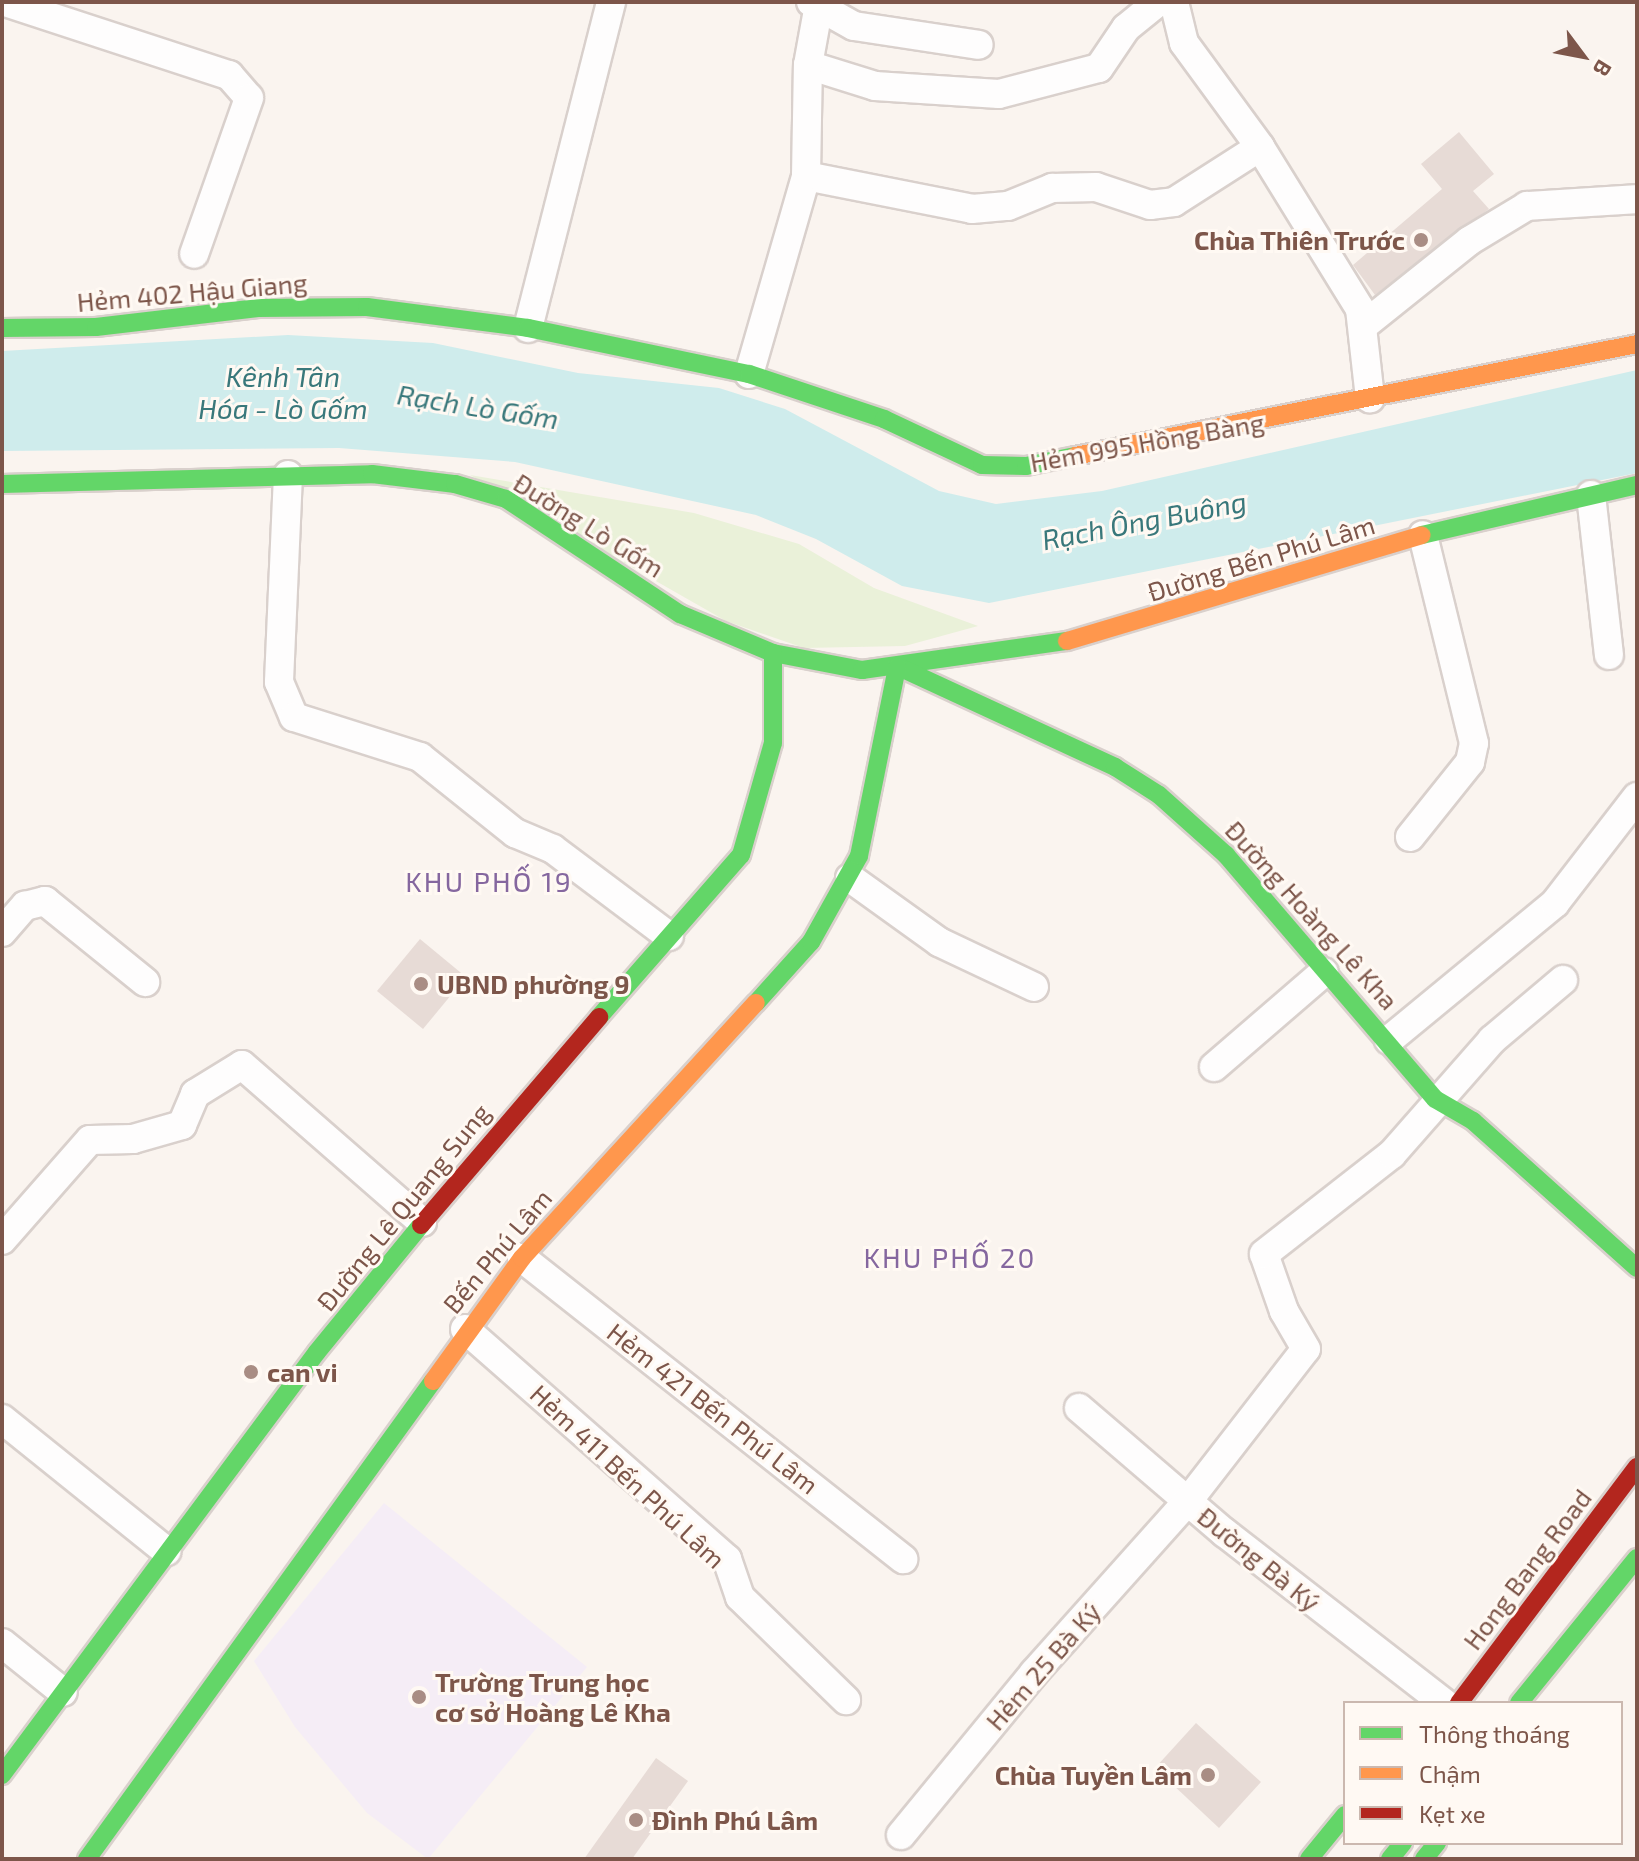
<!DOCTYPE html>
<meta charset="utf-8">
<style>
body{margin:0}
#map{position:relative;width:1639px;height:1861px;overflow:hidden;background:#faf4ef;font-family:"Exo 2",sans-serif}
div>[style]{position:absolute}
.education>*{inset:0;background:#f5edf6}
.green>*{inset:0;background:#eaf1d9}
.water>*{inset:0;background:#cfecec}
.building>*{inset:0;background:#e7dbd6}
.roads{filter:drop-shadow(2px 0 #d9d0cc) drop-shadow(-2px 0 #d9d0cc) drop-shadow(0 2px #d9d0cc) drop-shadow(0 -2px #d9d0cc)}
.street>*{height:28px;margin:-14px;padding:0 14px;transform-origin:14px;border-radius:14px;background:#fefdfd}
.fast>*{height:18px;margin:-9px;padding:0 9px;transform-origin:9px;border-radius:9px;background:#63d668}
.slow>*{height:18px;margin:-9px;padding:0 9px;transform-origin:9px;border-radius:9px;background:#ff974d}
.jam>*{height:18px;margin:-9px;padding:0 9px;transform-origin:9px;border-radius:9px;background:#b3261e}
.dots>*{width:22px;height:22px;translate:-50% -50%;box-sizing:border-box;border:4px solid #fff9f3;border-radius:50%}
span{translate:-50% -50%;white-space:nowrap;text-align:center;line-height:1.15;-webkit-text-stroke:6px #fff9f3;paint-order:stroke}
.poi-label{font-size:26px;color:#7d564a;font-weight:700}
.right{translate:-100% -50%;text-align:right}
.left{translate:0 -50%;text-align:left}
.street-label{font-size:26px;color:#7d564a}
.water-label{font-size:28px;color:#39787b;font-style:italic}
.neighbourhood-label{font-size:28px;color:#85679f;letter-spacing:2px}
.frame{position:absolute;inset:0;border:4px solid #7d564a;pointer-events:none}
.legend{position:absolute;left:1343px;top:1701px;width:280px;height:144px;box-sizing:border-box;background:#fff9f3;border:2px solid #cbb8af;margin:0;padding:10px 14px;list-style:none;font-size:24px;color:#7d564a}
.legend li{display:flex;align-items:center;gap:16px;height:40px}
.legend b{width:40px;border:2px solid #cbb8af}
.north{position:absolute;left:1543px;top:16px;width:80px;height:80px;-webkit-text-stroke:6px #fff9f3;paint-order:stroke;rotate:122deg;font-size:22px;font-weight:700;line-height:32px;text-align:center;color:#7d564a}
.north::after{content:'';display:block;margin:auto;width:28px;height:36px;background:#7d564a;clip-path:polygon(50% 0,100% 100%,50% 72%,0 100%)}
</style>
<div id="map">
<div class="education">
<div style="clip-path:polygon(384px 1503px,587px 1667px,428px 1859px,367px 1813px,295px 1727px,254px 1661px)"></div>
</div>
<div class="green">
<div style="clip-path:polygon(470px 475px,694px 513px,799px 544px,874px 588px,978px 626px,905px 646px,804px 648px,726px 621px)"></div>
</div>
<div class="water">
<div style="clip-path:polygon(288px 335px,433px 343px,578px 373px,719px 388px,785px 409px,939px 491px,996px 504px,1102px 491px,1637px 370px,1637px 473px,989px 603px,902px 586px,816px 539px,756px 515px,515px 462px,339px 448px,2px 451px,2px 351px)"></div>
</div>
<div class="building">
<div style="clip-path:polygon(1459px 132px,1494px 174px,1473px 191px,1489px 209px,1375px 295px,1353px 265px,1442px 189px,1421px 164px)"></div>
<div style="clip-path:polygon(420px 939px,466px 977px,423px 1029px,377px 991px)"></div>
<div style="clip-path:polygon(1196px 1723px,1261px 1782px,1219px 1828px,1155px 1768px)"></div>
<div style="clip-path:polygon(656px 1758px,688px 1781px,632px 1859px,584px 1859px)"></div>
</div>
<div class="roads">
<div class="street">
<div style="left:5px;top:2px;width:236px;rotate:18.1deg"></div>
<div style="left:229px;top:75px;width:30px;rotate:49deg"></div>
<div style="left:249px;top:98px;width:165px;rotate:109.4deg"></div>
<div style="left:811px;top:2px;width:49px;rotate:29.2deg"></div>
<div style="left:854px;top:26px;width:126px;rotate:8.6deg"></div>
<div style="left:1174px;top:2px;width:42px;rotate:76.3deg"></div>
<div style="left:1184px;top:43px;width:129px;rotate:53.8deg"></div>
<div style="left:1260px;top:147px;width:190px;rotate:58.3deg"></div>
<div style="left:1360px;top:309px;width:90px;rotate:83.6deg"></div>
<div style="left:808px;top:65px;width:70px;rotate:17.4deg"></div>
<div style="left:875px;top:86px;width:124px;rotate:3.7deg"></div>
<div style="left:999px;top:94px;width:103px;rotate:-14.6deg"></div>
<div style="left:1099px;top:68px;width:48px;rotate:-56deg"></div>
<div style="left:1126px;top:28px;width:41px;rotate:-39.1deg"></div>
<div style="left:806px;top:176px;width:169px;rotate:11.2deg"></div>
<div style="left:972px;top:209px;width:36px;rotate:-5deg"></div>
<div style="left:1008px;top:206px;width:48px;rotate:-22.2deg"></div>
<div style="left:1052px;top:188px;width:44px;rotate:-1.3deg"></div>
<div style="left:1096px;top:187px;width:57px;rotate:18.4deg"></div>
<div style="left:1150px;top:205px;width:24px;rotate:-7deg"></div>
<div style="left:1174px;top:202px;width:102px;rotate:-32.6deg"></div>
<div style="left:1363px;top:326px;width:136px;rotate:-38.7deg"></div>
<div style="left:1469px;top:241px;width:68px;rotate:-31.1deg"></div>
<div style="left:1527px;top:206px;width:110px;rotate:-3.6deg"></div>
<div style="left:528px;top:328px;width:336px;rotate:-75.7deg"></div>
<div style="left:749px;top:374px;width:206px;rotate:-73.9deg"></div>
<div style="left:806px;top:176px;width:111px;rotate:-89deg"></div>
<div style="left:808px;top:65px;width:56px;rotate:-79.7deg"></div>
<div style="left:288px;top:475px;width:207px;rotate:92.5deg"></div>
<div style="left:279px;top:682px;width:38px;rotate:67deg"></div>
<div style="left:294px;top:717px;width:132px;rotate:17.6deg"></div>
<div style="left:420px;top:757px;width:122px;rotate:38.7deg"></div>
<div style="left:515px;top:833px;width:41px;rotate:22.8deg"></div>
<div style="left:553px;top:849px;width:145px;rotate:36.9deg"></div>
<div style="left:1591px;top:495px;width:161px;rotate:83.6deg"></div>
<div style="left:1410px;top:837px;width:96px;rotate:-51.3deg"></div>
<div style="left:1470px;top:762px;width:19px;rotate:-78deg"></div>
<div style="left:1474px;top:743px;width:214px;rotate:-103.8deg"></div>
<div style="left:850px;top:878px;width:110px;rotate:35.7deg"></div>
<div style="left:939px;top:942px;width:105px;rotate:25.3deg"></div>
<div style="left:2px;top:932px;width:35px;rotate:-49deg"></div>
<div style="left:25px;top:906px;width:21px;rotate:-14deg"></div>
<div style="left:45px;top:901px;width:129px;rotate:39deg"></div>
<div style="left:1389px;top:1040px;width:215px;rotate:-39.5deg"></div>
<div style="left:1555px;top:903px;width:134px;rotate:-52.3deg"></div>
<div style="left:1214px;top:1067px;width:145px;rotate:-40.8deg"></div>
<div style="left:2px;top:1240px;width:133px;rotate:-48.7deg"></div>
<div style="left:90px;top:1140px;width:43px;rotate:-1.3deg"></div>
<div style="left:133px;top:1139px;width:51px;rotate:-15.9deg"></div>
<div style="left:182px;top:1125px;width:34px;rotate:-67deg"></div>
<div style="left:195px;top:1094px;width:55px;rotate:-31.7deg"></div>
<div style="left:242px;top:1065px;width:239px;rotate:41.1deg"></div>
<div style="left:522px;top:1258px;width:486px;rotate:38.3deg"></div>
<div style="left:465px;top:1329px;width:349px;rotate:41.3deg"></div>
<div style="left:727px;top:1559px;width:40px;rotate:71.1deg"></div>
<div style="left:740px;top:1597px;width:148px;rotate:44.2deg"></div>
<div style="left:1079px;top:1408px;width:192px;rotate:40.6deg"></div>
<div style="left:1225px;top:1533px;width:277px;rotate:37.8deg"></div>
<div style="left:2px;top:1419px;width:211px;rotate:38.8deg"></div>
<div style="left:2px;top:1643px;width:78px;rotate:38.8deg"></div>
<div style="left:901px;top:1835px;width:210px;rotate:-50.6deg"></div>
<div style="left:1034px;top:1673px;width:231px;rotate:-48.2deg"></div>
<div style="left:1188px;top:1501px;width:192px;rotate:-52.2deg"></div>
<div style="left:1306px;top:1349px;width:44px;rotate:-120.1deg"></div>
<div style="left:1284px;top:1311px;width:60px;rotate:-109.3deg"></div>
<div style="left:1264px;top:1254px;width:162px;rotate:-38deg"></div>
<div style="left:1392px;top:1154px;width:152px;rotate:-48.7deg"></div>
<div style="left:1492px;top:1040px;width:93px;rotate:-40.2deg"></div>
</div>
<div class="fast">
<div style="left:2px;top:328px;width:94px;rotate:-0.6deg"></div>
<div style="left:96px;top:327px;width:163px;rotate:-6.7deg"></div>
<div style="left:258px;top:308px;width:109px;rotate:-0.5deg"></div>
<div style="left:367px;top:307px;width:162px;rotate:7.4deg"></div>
<div style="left:528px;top:328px;width:226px;rotate:11.8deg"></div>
<div style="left:749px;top:374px;width:142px;rotate:18.4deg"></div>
<div style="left:884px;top:419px;width:108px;rotate:25.1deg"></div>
<div style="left:982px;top:465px;width:44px;rotate:1.3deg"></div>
<div style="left:1026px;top:466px;width:50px;rotate:-11.5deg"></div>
<div style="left:2px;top:484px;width:370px;rotate:-1.5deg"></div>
<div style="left:372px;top:474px;width:84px;rotate:6.9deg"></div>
<div style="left:455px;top:484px;width:53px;rotate:16.4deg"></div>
<div style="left:506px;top:499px;width:209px;rotate:33.5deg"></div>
<div style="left:680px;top:614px;width:101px;rotate:22.8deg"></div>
<div style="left:773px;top:653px;width:91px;rotate:10.8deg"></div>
<div style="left:862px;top:670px;width:207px;rotate:-8.1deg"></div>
<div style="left:1422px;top:535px;width:221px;rotate:-13.1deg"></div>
<div style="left:901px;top:668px;width:236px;rotate:24.8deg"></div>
<div style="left:1115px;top:767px;width:52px;rotate:32.5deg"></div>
<div style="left:1159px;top:795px;width:90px;rotate:41.8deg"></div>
<div style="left:1226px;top:855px;width:321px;rotate:49.4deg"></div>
<div style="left:1435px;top:1099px;width:44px;rotate:30.1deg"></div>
<div style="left:1473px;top:1121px;width:220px;rotate:41.9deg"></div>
<div style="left:756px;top:1003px;width:82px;rotate:-48deg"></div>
<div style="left:811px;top:942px;width:98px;rotate:-60.8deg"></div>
<div style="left:859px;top:856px;width:193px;rotate:-78.6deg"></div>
<div style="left:599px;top:1017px;width:215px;rotate:-48.8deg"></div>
<div style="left:741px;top:855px;width:116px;rotate:-74.1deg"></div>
<div style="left:773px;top:743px;width:90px;rotate:-90deg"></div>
<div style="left:1519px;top:1703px;width:187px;rotate:-50.9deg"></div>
<div style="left:2px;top:1775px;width:527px;rotate:-53.33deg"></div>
<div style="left:317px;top:1352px;width:164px;rotate:-50.7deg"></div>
<div style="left:87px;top:1859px;width:590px;rotate:-54.1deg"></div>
<div style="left:1309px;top:1859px;width:57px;rotate:-50.7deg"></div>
<div style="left:1390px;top:1859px;width:21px;rotate:-51deg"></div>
<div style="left:1424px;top:1859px;width:21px;rotate:-51deg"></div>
</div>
<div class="slow">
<div style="left:1075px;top:456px;width:573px;rotate:-11.27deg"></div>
<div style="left:1067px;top:641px;width:370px;rotate:-16.6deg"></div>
<div style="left:433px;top:1381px;width:152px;rotate:-54.1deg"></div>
<div style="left:522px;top:1258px;width:346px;rotate:-47.5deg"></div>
</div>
<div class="jam">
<div style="left:421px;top:1225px;width:274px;rotate:-49.4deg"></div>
<div style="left:1459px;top:1703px;width:296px;rotate:-53deg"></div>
</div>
</div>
<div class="dots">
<div style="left:1421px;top:240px;background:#a98d84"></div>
<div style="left:421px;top:984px;background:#a98d84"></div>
<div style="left:251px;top:1372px;background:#a98d84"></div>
<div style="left:419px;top:1697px;background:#a98d84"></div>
<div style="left:1208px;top:1775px;background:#a98d84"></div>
<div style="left:636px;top:1820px;background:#a98d84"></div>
</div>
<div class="poi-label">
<span class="right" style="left:1405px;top:240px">Chùa Thiên Trước</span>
<span class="left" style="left:437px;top:984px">UBND phường 9</span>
<span class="left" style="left:267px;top:1372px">can vi</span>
<span class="left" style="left:435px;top:1697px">Trường Trung học<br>cơ sở Hoàng Lê Kha</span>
<span class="right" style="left:1192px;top:1775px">Chùa Tuyền Lâm</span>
<span class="left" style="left:652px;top:1820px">Đình Phú Lâm</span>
</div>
<div class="street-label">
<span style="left:192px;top:292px;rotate:-5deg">Hẻm 402 Hậu Giang</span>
<span style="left:1147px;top:442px;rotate:-10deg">Hẻm 995 Hồng Bàng</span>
<span style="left:589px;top:525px;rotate:32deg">Đường Lò Gốm</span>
<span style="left:1261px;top:558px;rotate:-17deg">Đường Bến Phú Lâm</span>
<span style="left:1312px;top:915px;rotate:48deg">Đường Hoàng Lê Kha</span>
<span style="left:403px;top:1207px;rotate:-51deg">Đường Lê Quang Sung</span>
<span style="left:497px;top:1251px;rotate:-50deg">Bến Phú Lâm</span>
<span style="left:713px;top:1408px;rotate:38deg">Hẻm 421 Bến Phú Lâm</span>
<span style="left:628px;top:1476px;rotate:43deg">Hẻm 411 Bến Phú Lâm</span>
<span style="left:1259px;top:1559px;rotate:39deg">Đường Bà Ký</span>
<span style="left:1527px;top:1569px;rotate:-53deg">Hong Bang Road</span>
<span style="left:1043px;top:1666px;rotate:-49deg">Hẻm 25 Bà Ký</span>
</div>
<div class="water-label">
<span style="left:283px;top:392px">Kênh Tân<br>Hóa - Lò Gốm</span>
<span style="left:478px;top:406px;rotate:9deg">Rạch Lò Gốm</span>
<span style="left:1144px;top:520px;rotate:-11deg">Rạch Ông Buông</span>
</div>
<div class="neighbourhood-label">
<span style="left:489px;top:881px">KHU PHỐ 19</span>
<span style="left:950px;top:1257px">KHU PHỐ 20</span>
</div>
<div class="frame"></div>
<ul class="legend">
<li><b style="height:10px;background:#63d668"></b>Thông thoáng</li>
<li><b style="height:10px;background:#ff974d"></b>Chậm</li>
<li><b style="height:10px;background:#b3261e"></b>Kẹt xe</li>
</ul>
<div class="north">B</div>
</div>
